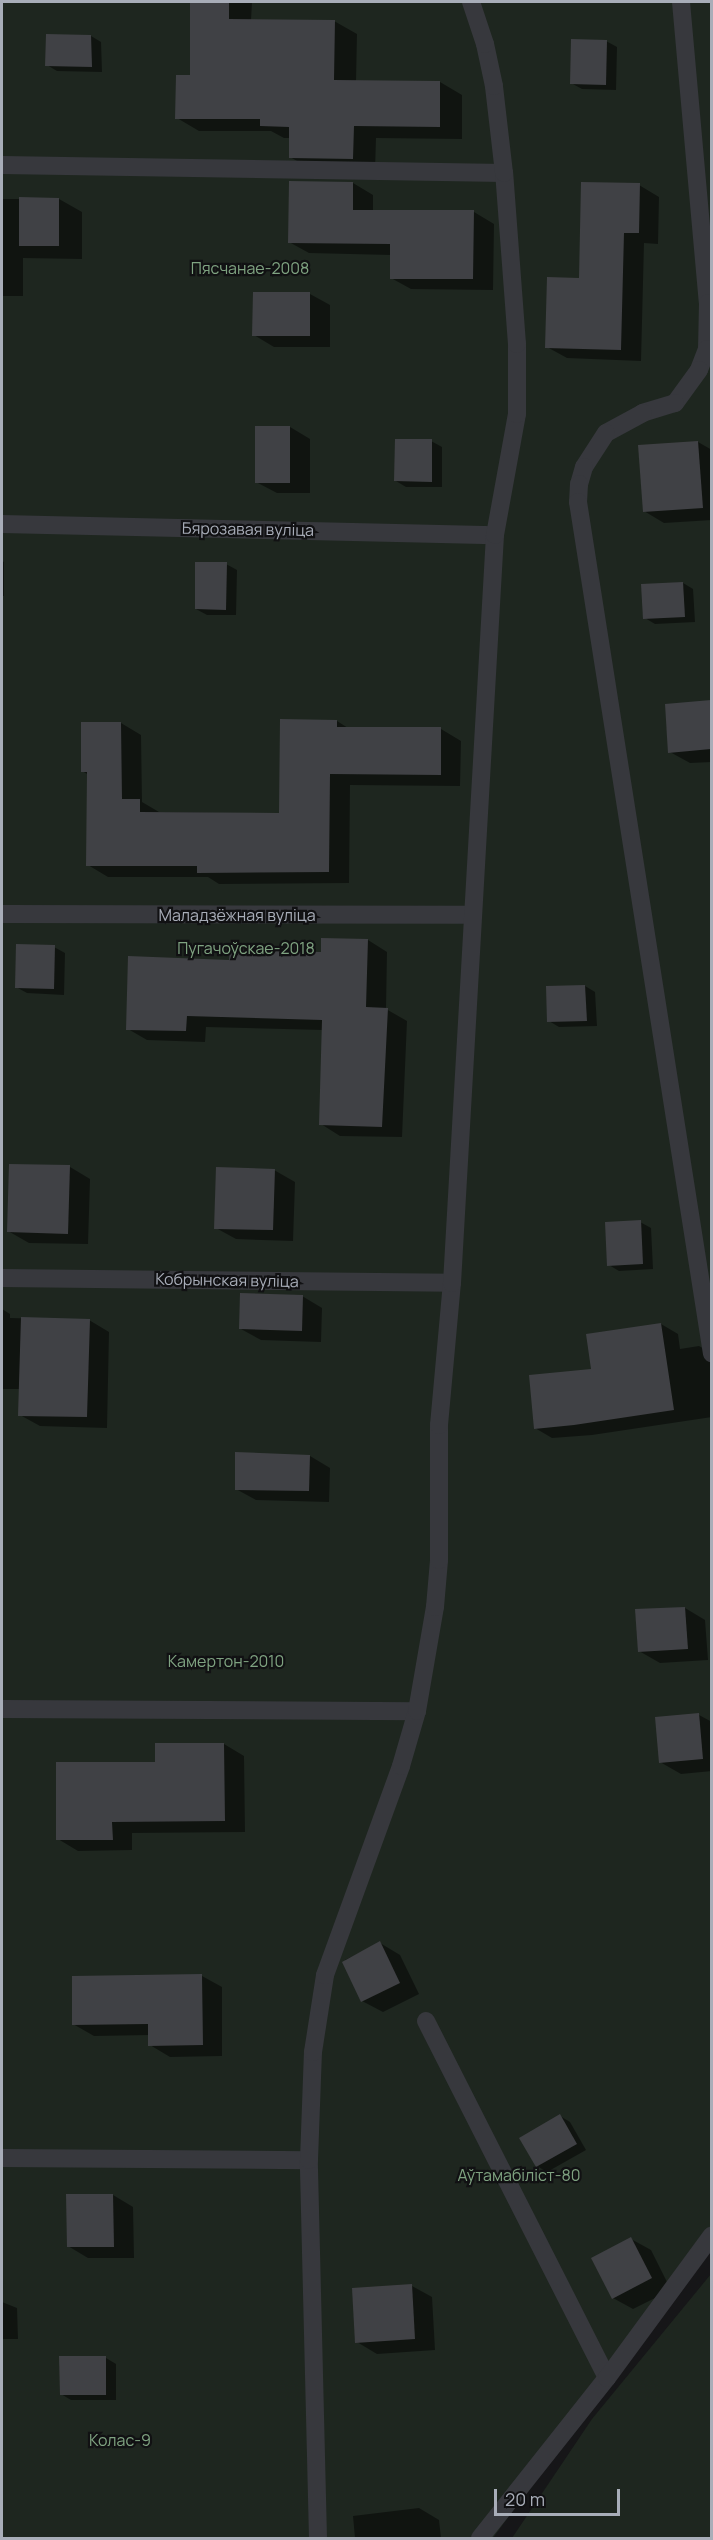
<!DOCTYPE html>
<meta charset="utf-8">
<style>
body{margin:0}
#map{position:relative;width:713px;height:2540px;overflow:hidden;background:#161618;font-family:Manrope,sans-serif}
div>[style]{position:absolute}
.green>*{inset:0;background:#1e261f}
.shadow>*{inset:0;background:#0007}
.building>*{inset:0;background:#404145}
.lane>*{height:18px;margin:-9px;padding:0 9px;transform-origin:9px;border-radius:9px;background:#37383d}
span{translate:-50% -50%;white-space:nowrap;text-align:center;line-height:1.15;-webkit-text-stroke:4.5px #111113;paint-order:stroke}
.park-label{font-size:16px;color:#7fa381}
.street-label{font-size:16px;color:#a8adb8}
.frame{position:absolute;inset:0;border:3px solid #a8adb8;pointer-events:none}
.scale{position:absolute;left:494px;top:2489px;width:126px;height:27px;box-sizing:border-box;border:3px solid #a8adb8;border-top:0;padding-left:8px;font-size:18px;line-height:21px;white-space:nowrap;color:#a8adb8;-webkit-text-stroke:4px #111113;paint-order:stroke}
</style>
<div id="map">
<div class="green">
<div style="clip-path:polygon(2px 2px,711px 2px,711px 2240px,493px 2538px,2px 2538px)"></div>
<div style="clip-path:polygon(711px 2274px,711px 2538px,512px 2538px,592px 2419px)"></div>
</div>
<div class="shadow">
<div style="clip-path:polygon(191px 2px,252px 2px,251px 20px,334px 21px,357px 34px,356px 82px,440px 82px,462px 95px,462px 139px,376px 138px,375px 171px,313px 170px,290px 157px,291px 138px,284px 138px,271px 131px,199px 131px,177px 118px,191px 76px)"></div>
<div style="clip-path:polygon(91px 36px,101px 42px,102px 72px,57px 71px,47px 65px)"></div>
<div style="clip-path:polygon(606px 41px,617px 47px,616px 90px,582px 89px,571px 83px)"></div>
<div style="clip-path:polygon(353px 183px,373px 195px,373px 211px,474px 212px,494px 224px,493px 290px,411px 289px,391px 278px,391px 255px,309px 253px,289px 242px)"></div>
<div style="clip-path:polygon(639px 185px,659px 197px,658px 244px,644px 243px,641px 361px,567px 358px,547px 347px,580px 279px)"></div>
<div style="clip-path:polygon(2px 199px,59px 199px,82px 212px,82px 259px,23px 258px,23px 296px,2px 296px)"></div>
<div style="clip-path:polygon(310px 294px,330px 305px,330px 347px,274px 347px,254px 335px)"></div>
<div style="clip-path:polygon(290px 427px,310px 439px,310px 493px,277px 493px,256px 482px)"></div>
<div style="clip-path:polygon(431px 441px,442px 447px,442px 487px,406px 487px,396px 481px)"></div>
<div style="clip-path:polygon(698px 442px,712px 450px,712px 520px,664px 523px,644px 511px)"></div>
<div style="clip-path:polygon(2px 561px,4px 562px,4px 596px,2px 596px)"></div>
<div style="clip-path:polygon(226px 564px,237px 570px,236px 615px,207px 615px,196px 609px)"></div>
<div style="clip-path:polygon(683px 583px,693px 589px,695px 622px,655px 624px,645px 618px)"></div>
<div style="clip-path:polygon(712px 702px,712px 762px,690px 763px,670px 752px,667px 705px)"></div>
<div style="clip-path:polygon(337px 721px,348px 728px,441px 729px,461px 741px,460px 786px,350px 785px,349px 883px,219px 884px,208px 877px,108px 877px,88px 865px,89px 775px,82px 771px,83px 723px,121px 723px,141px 735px,142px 802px,159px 812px,280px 814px)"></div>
<div style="clip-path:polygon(323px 939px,368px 940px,387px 952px,386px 1009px,407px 1021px,402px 1137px,340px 1136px,321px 1124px,323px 1030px,206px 1027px,205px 1042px,147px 1040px,128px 1029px,231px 961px,323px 953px)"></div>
<div style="clip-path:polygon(54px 947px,65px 953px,64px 995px,27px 993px,16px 987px)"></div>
<div style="clip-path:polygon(585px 986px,595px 992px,597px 1026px,559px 1027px,549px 1021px,547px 987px)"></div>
<div style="clip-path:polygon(70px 1167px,90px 1179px,88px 1244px,29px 1243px,8px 1231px)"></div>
<div style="clip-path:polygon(274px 1170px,295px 1182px,293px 1241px,236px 1239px,216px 1228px)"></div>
<div style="clip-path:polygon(640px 1222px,651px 1228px,653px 1269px,619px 1271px,609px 1265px)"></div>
<div style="clip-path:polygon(302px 1296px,322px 1308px,321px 1342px,261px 1340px,241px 1329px)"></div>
<div style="clip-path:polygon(2px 1309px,10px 1314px,10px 1318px,89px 1320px,109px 1332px,107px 1428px,40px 1426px,20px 1415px,21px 1389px,2px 1389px)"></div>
<div style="clip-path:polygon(661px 1324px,678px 1334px,680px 1349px,699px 1346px,712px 1353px,712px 1417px,592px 1435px,552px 1438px,535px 1428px,593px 1370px)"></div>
<div style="clip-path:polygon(310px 1456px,330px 1468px,329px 1502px,256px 1500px,236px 1489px)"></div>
<div style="clip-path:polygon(685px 1608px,705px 1620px,708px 1660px,660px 1663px,639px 1651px)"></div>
<div style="clip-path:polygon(699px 1715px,712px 1722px,712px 1771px,681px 1774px,660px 1762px)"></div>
<div style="clip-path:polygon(224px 1744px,244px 1756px,245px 1832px,132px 1833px,132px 1850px,78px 1851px,58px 1839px,157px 1763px)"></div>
<div style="clip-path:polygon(380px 1943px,400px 1955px,419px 1994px,383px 2012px,362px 2001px,345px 1960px)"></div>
<div style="clip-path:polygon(202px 1976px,222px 1987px,222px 2056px,170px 2057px,150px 2045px,150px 2035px,94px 2036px,73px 2024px,73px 1977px)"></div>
<div style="clip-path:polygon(560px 2116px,570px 2122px,586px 2150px,547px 2172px,537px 2166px)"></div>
<div style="clip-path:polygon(113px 2195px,133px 2207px,134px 2258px,88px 2258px,68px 2246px,68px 2196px)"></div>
<div style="clip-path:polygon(631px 2239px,651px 2250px,671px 2290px,633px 2309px,613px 2298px)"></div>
<div style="clip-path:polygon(412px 2286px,432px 2297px,435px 2350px,377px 2354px,357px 2342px)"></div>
<div style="clip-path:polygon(2px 2302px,17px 2308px,18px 2339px,2px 2339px)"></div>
<div style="clip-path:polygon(106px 2358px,116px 2364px,116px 2400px,71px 2400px,61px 2394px)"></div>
<div style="clip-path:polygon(419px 2508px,439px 2520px,441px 2538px,355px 2538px,353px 2516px)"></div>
</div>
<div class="building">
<div style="clip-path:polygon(190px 2px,229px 2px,229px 19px,335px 20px,334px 80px,440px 81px,440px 127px,354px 126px,353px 159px,289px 158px,289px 127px,260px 126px,260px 119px,175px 119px,176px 75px,190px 75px)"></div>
<div style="clip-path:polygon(46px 34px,91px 35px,92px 67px,45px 66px)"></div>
<div style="clip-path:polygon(571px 39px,607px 40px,606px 85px,570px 84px)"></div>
<div style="clip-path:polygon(289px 181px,353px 182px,353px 210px,474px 210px,473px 279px,390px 279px,390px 244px,288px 243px)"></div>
<div style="clip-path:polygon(581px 182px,640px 183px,639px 233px,624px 233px,621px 350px,545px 348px,547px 277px,579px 278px)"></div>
<div style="clip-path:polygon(19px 197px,59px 198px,59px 246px,19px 246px)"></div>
<div style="clip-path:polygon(253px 292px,310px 292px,310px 336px,252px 336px)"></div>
<div style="clip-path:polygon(255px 426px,290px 426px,290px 483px,255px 483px)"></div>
<div style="clip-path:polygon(395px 439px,432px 439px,432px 482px,394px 481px)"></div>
<div style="clip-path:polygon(698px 441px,703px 508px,643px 512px,638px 445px)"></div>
<div style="clip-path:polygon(195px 562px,227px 562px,226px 610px,195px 609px)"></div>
<div style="clip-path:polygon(683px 582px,685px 617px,643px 619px,641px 584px)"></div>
<div style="clip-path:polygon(711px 700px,711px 749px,668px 753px,665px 704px)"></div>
<div style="clip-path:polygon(280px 719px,337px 720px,337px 727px,441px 727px,441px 775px,330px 774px,329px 872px,197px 873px,197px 866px,86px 866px,87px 772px,81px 772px,81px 722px,121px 722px,122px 799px,140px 799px,140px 812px,279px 813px)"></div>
<div style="clip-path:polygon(321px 938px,368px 939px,366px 1007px,388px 1008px,382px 1127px,319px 1125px,322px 1020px,187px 1016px,186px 1031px,126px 1030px,128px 956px,229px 960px,230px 950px,321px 952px)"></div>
<div style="clip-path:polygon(16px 944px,55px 945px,54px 989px,15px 988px)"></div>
<div style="clip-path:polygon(585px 985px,587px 1021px,547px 1022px,546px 986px)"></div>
<div style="clip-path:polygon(9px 1164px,70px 1165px,68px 1234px,7px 1232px)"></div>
<div style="clip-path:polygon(216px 1167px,275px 1169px,273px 1230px,214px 1229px)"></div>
<div style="clip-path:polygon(641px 1220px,643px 1264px,607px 1266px,605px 1222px)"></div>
<div style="clip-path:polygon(240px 1293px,303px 1295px,302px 1331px,239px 1329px)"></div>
<div style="clip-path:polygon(21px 1317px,90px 1319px,87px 1417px,18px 1416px)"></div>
<div style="clip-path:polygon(661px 1323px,674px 1410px,574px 1425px,534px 1429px,529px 1375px,591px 1369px,586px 1334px)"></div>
<div style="clip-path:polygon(235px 1452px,310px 1455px,309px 1491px,235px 1490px)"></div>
<div style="clip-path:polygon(685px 1607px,688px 1649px,638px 1652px,635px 1609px)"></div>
<div style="clip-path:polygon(699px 1713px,703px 1759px,659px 1763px,655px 1717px)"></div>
<div style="clip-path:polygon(155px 1743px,224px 1743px,225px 1821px,112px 1822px,113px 1840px,56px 1840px,56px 1762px,155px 1762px)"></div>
<div style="clip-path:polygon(380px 1941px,400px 1983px,361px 2002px,342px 1962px)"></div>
<div style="clip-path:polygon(202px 1974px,203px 2045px,148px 2046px,148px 2024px,72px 2025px,72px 1976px)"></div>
<div style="clip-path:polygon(560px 2114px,577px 2144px,536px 2167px,519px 2138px)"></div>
<div style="clip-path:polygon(66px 2194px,113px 2194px,114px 2247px,67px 2247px)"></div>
<div style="clip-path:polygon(631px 2237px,652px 2278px,612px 2299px,591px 2258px)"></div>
<div style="clip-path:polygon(412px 2284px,415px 2339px,355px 2343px,352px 2288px)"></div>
<div style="clip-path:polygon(59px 2356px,106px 2356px,106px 2395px,60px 2395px)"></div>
</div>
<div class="lane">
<div style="left:681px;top:2px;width:302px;rotate:84.9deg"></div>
<div style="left:708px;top:303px;width:46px;rotate:91.2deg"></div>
<div style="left:707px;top:349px;width:22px;rotate:111deg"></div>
<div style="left:699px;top:370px;width:41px;rotate:126deg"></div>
<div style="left:675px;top:403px;width:34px;rotate:163deg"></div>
<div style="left:643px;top:413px;width:42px;rotate:151.6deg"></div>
<div style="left:606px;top:433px;width:40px;rotate:122.9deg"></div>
<div style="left:584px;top:467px;width:18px;rotate:106deg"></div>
<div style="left:579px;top:484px;width:18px;rotate:93deg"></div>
<div style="left:578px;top:502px;width:862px;rotate:81.06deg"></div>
<div style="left:2px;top:165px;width:502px;rotate:0.91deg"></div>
<div style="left:2px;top:524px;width:493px;rotate:1.3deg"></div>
<div style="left:2px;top:914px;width:470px;rotate:0.1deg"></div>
<div style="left:2px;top:1278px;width:450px;rotate:0.6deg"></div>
<div style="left:2px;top:1709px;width:415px;rotate:0.3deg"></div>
<div style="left:426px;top:2021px;width:400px;rotate:63.1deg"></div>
<div style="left:2px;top:2158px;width:307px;rotate:0.4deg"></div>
<div style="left:318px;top:2538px;width:378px;rotate:-91.4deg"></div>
<div style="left:309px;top:2160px;width:108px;rotate:-87.9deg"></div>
<div style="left:313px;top:2052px;width:78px;rotate:-81.1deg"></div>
<div style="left:325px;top:1975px;width:222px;rotate:-70deg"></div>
<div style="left:401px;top:1766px;width:57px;rotate:-73.8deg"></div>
<div style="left:417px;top:1711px;width:106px;rotate:-80.2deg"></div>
<div style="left:435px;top:1607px;width:47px;rotate:-85.1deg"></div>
<div style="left:439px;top:1560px;width:135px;rotate:-90deg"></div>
<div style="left:439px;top:1425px;width:143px;rotate:-84.8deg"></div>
<div style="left:452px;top:1283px;width:749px;rotate:-86.71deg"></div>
<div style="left:495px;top:535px;width:123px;rotate:-79.7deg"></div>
<div style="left:517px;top:414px;width:70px;rotate:-90deg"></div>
<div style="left:517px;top:344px;width:171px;rotate:-94.3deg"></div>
<div style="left:504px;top:173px;width:88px;rotate:-96.6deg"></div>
<div style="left:494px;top:86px;width:43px;rotate:-102.1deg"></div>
<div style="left:485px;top:44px;width:44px;rotate:-108.4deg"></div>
<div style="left:480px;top:2538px;width:204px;rotate:-51.6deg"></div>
<div style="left:607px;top:2378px;width:177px;rotate:-53.7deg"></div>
</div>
<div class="park-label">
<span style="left:250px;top:268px">Пясчанае-2008</span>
<span style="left:246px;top:948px">Пугачоўскае-2018</span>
<span style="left:226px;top:1661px">Камертон-2010</span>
<span style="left:519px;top:2175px">Аўтамабіліст-80</span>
<span style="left:120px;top:2440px">Колас-9</span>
</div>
<div class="street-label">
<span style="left:248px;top:529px;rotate:1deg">Бярозавая вуліца</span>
<span style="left:237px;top:915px">Маладзёжная вуліца</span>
<span style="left:227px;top:1280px;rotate:1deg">Кобрынская вуліца</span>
</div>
<div class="frame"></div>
<div class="scale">20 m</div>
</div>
